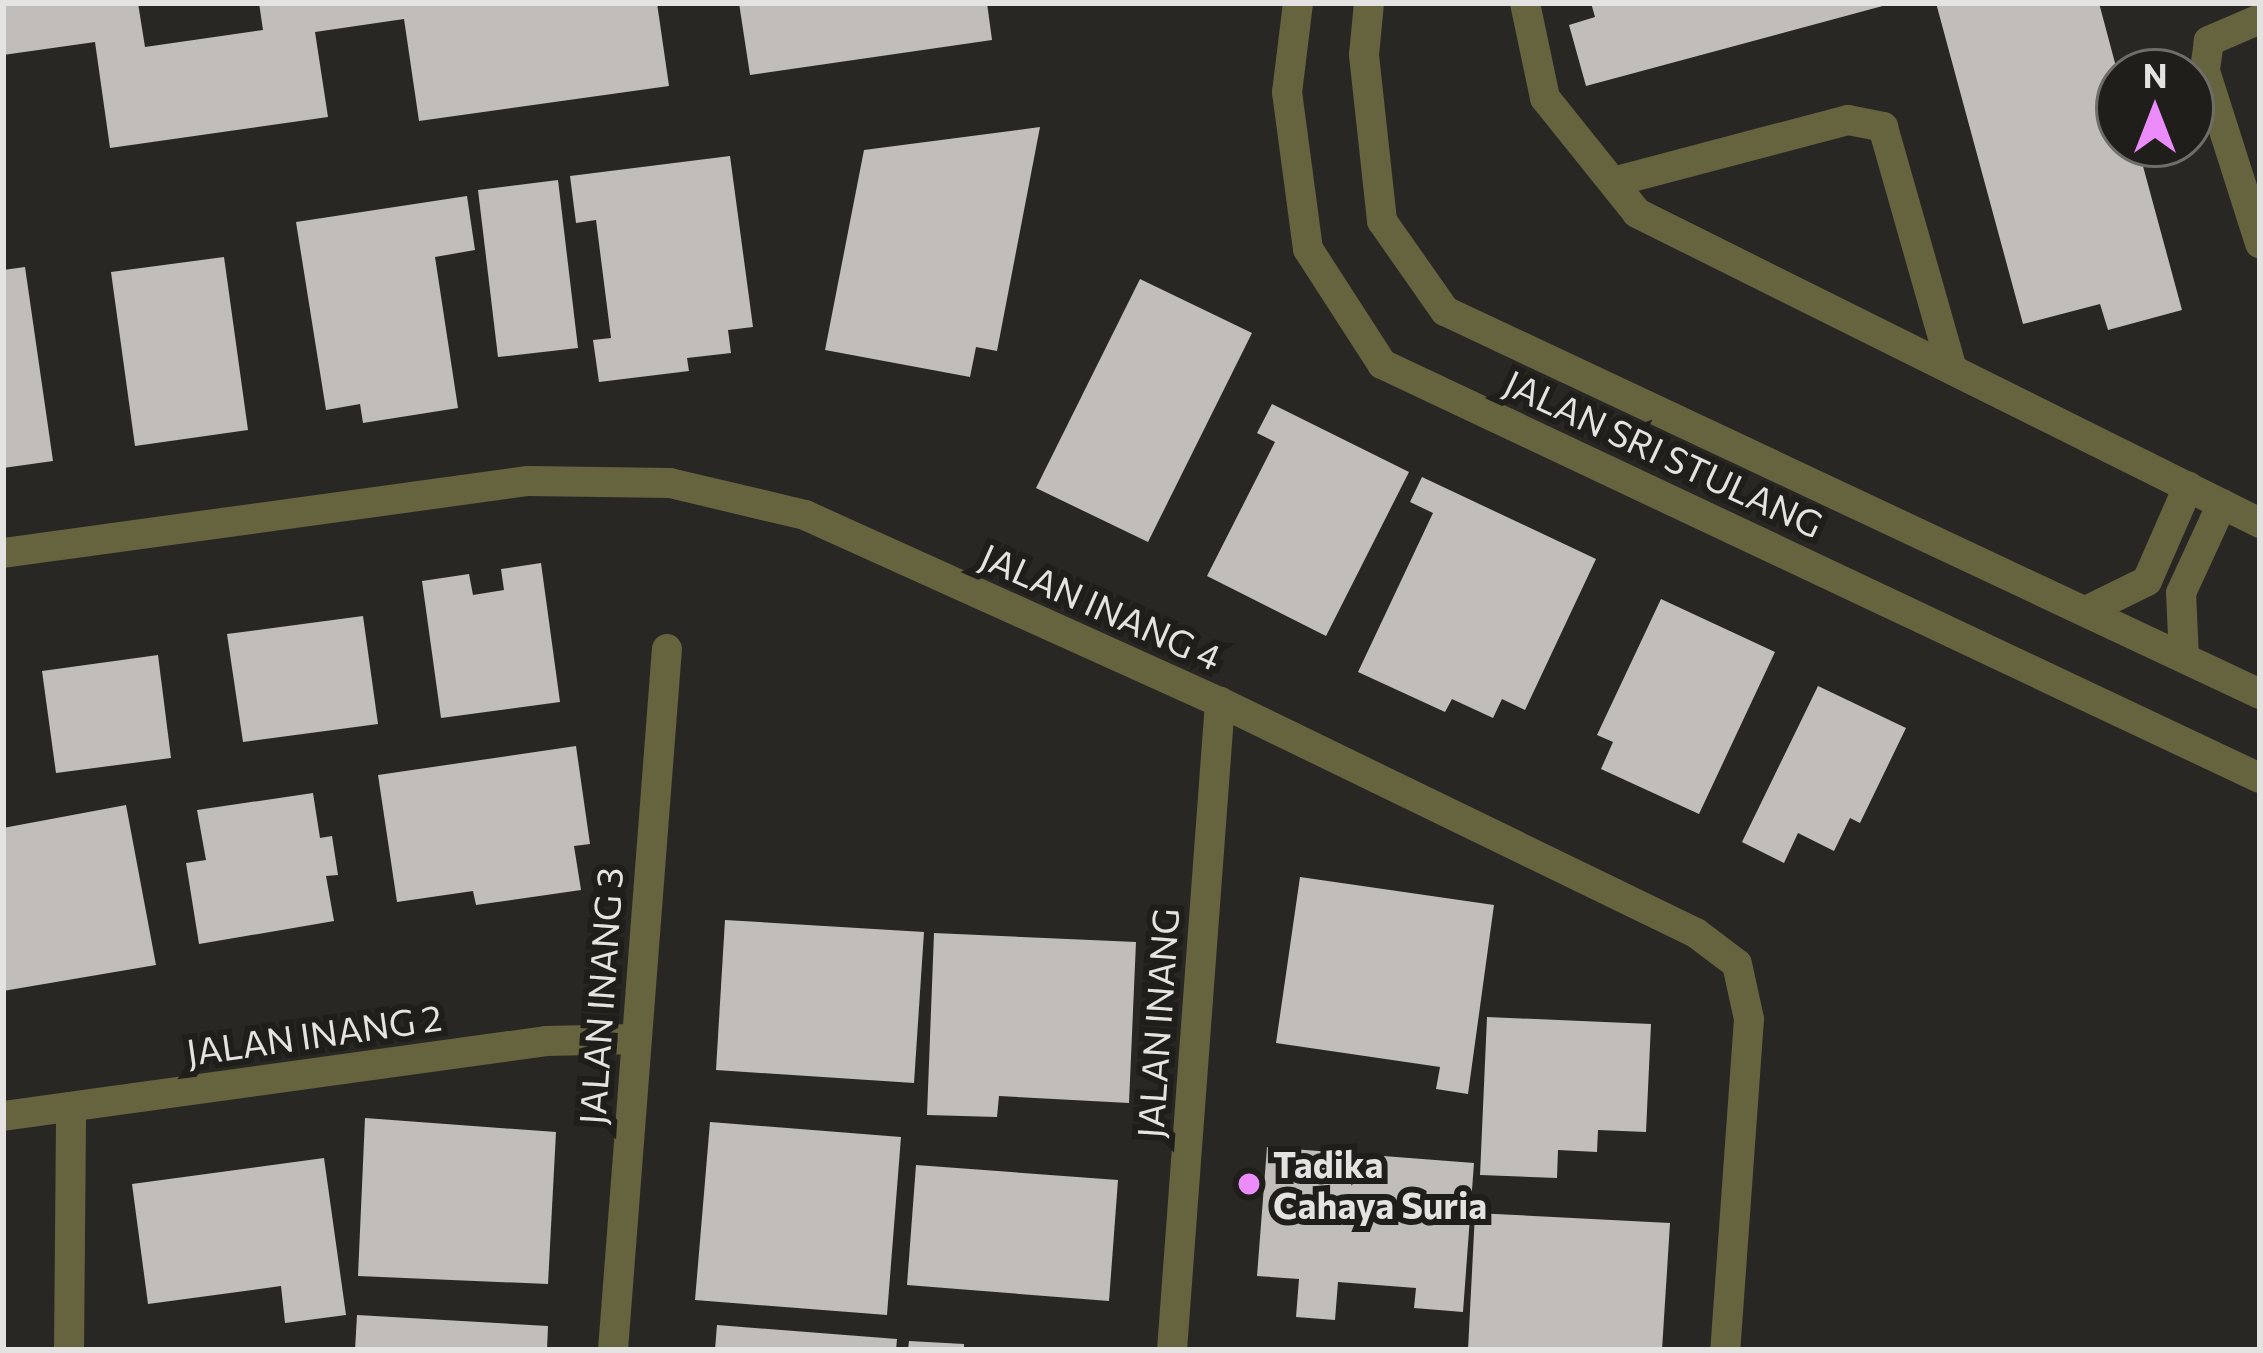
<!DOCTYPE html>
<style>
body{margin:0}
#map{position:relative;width:2263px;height:1353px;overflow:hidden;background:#292724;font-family:Commissioner,sans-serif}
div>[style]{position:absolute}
.building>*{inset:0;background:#c1bdba}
.minor>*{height:30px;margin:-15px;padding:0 15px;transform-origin:15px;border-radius:15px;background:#66633f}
.dots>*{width:33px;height:33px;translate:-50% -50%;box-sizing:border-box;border:6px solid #1f1e1b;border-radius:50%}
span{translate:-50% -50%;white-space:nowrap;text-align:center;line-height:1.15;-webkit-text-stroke:12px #1f1e1b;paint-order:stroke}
.street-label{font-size:36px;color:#e4e3e1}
.poi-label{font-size:36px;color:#e4e3e1;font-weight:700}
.left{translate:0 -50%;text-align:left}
.frame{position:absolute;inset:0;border:6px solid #e4e3e1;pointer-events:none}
.north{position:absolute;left:2095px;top:48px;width:120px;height:120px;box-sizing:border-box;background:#1f1e1b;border:3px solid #6e6d6a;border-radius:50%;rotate:0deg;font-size:33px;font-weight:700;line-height:48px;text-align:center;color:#e4e3e1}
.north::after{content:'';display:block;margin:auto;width:42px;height:54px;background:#ec8cfb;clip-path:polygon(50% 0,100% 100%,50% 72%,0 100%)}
</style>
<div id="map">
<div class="building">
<div style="clip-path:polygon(3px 3px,138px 3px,145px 47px,263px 30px,259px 3px,657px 3px,669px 86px,419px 121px,404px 19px,315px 32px,328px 117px,110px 148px,95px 42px,3px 55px)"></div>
<div style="clip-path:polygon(739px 3px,987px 3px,992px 40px,750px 75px)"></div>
<div style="clip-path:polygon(1591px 3px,1890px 3px,1890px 4px,1586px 86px,1569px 25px,1595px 17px)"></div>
<div style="clip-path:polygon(1936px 3px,2099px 3px,2119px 78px,2119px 144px,2137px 144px,2182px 310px,2108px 330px,2100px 304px,2023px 324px)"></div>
<div style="clip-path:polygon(1040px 127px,997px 351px,976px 347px,970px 377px,825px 350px,864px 150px)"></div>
<div style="clip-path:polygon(730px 156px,753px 327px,728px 330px,731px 353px,687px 358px,689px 371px,599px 382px,593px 340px,611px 338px,596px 220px,576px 223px,570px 176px)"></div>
<div style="clip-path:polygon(558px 180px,578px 348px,498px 357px,478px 190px)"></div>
<div style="clip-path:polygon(467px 196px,475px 250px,435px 257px,458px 408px,363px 423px,360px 404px,326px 410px,296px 222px)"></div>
<div style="clip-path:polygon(224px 257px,248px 430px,135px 446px,111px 272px)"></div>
<div style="clip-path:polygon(25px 267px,53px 461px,3px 468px,3px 270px)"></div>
<div style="clip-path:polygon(1140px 279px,1252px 333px,1148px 542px,1036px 488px)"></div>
<div style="clip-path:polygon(1272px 404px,1409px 472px,1326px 636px,1207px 576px,1275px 442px,1257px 433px)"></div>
<div style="clip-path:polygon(1422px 477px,1596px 559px,1525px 710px,1502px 699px,1493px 718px,1452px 699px,1445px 712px,1358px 672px,1433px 513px,1410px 502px)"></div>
<div style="clip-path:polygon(541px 563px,560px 702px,441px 718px,422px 581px,469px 574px,473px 595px,504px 590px,501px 569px)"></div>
<div style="clip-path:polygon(1661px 599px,1775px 652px,1699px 814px,1601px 769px,1613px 742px,1597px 735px)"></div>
<div style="clip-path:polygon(363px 616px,378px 724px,243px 742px,227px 634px)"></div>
<div style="clip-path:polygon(158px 655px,171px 758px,56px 773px,42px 671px)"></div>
<div style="clip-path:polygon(1818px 686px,1906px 728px,1860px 823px,1850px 818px,1834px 851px,1798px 833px,1784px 863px,1742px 842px)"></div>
<div style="clip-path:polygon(576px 746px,590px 844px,574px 846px,581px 890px,476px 905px,473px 891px,397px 902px,378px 775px)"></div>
<div style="clip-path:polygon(313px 793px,320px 838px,332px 836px,338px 875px,326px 876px,334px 921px,199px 944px,186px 863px,206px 860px,197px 810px)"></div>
<div style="clip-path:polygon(126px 805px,156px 965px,3px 991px,3px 828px)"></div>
<div style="clip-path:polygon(1300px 877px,1494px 905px,1468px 1094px,1436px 1089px,1440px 1067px,1276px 1043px)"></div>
<div style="clip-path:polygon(725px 920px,924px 932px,914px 1083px,716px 1070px)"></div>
<div style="clip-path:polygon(934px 933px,1136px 942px,1129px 1103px,999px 1096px,997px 1117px,927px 1115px)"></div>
<div style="clip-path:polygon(1487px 1017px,1651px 1024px,1646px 1132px,1598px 1130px,1597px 1152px,1558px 1150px,1557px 1178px,1480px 1175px)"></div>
<div style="clip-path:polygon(365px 1118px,556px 1132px,548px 1284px,358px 1276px)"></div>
<div style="clip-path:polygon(710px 1122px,901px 1137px,887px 1315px,695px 1300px)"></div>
<div style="clip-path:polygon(1267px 1147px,1474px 1163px,1463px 1312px,1414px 1308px,1416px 1288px,1338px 1282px,1335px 1320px,1296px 1317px,1299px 1279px,1257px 1276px)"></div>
<div style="clip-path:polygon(324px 1158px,346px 1315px,285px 1323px,281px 1286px,148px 1304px,132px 1184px)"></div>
<div style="clip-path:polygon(916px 1165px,1118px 1180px,1109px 1301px,907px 1285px)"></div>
<div style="clip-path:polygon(1475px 1213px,1670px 1223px,1662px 1350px,1468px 1350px)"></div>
<div style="clip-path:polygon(357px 1315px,548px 1326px,547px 1350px,355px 1350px)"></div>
<div style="clip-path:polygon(717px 1325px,897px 1339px,896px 1350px,715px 1350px)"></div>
<div style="clip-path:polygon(909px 1341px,964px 1344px,964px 1350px,908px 1350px)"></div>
</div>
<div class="minor">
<div style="left:1298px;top:3px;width:90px;rotate:97deg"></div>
<div style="left:1287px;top:92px;width:158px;rotate:82.4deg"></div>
<div style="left:1308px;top:249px;width:137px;rotate:57.2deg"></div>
<div style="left:1382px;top:364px;width:971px;rotate:25.25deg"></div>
<div style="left:1369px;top:3px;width:52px;rotate:95.5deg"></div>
<div style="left:1364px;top:55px;width:167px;rotate:83.8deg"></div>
<div style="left:1382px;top:221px;width:110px;rotate:55deg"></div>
<div style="left:1445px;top:311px;width:901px;rotate:25.17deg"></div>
<div style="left:1525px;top:3px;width:97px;rotate:78.1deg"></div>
<div style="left:1545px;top:98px;width:147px;rotate:51.3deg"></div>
<div style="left:1637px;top:213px;width:696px;rotate:26.45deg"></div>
<div style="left:2260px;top:19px;width:56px;rotate:156.7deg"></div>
<div style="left:2209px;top:41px;width:30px;rotate:98deg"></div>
<div style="left:2205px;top:71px;width:181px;rotate:72.3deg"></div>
<div style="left:1613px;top:182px;width:243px;rotate:-14.8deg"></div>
<div style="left:1848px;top:120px;width:36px;rotate:11deg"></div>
<div style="left:1883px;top:127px;width:252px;rotate:74.1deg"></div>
<div style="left:3px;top:553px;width:530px;rotate:-7.81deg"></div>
<div style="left:528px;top:481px;width:142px;rotate:0.8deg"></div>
<div style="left:670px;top:483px;width:139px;rotate:13.3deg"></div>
<div style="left:805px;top:515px;width:455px;rotate:24.3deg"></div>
<div style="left:1220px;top:702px;width:529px;rotate:25.89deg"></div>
<div style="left:1696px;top:933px;width:51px;rotate:37.1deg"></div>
<div style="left:1737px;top:964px;width:56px;rotate:77.7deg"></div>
<div style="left:1749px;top:1019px;width:332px;rotate:94.1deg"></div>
<div style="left:2086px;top:611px;width:68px;rotate:-26.2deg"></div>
<div style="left:2147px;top:581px;width:103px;rotate:-66.4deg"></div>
<div style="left:2184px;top:658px;width:65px;rotate:-92.6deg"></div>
<div style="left:2181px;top:593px;width:98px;rotate:-65.3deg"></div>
<div style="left:3px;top:1116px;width:548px;rotate:-7.86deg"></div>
<div style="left:546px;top:1041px;width:90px;rotate:-1.3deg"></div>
<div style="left:69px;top:1350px;width:243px;rotate:-89.5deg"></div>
<div style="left:613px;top:1350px;width:703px;rotate:-85.6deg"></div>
<div style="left:1172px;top:1350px;width:650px;rotate:-85.76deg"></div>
</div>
<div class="dots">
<div style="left:1249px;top:1184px;background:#ec8cfb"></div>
</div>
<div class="street-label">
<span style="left:1664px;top:453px;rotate:25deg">JALAN SRI STULANG</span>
<span style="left:1101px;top:606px;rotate:24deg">JALAN INANG 4</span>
<span style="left:600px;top:996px;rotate:-86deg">JALAN INANG 3</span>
<span style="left:1157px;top:1023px;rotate:-86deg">JALAN INANG</span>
<span style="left:314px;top:1034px;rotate:-8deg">JALAN INANG 2</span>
</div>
<div class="poi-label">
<span class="left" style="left:1273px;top:1184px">Tadika<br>Cahaya Suria</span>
</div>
<div class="frame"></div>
<div class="north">N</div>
</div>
